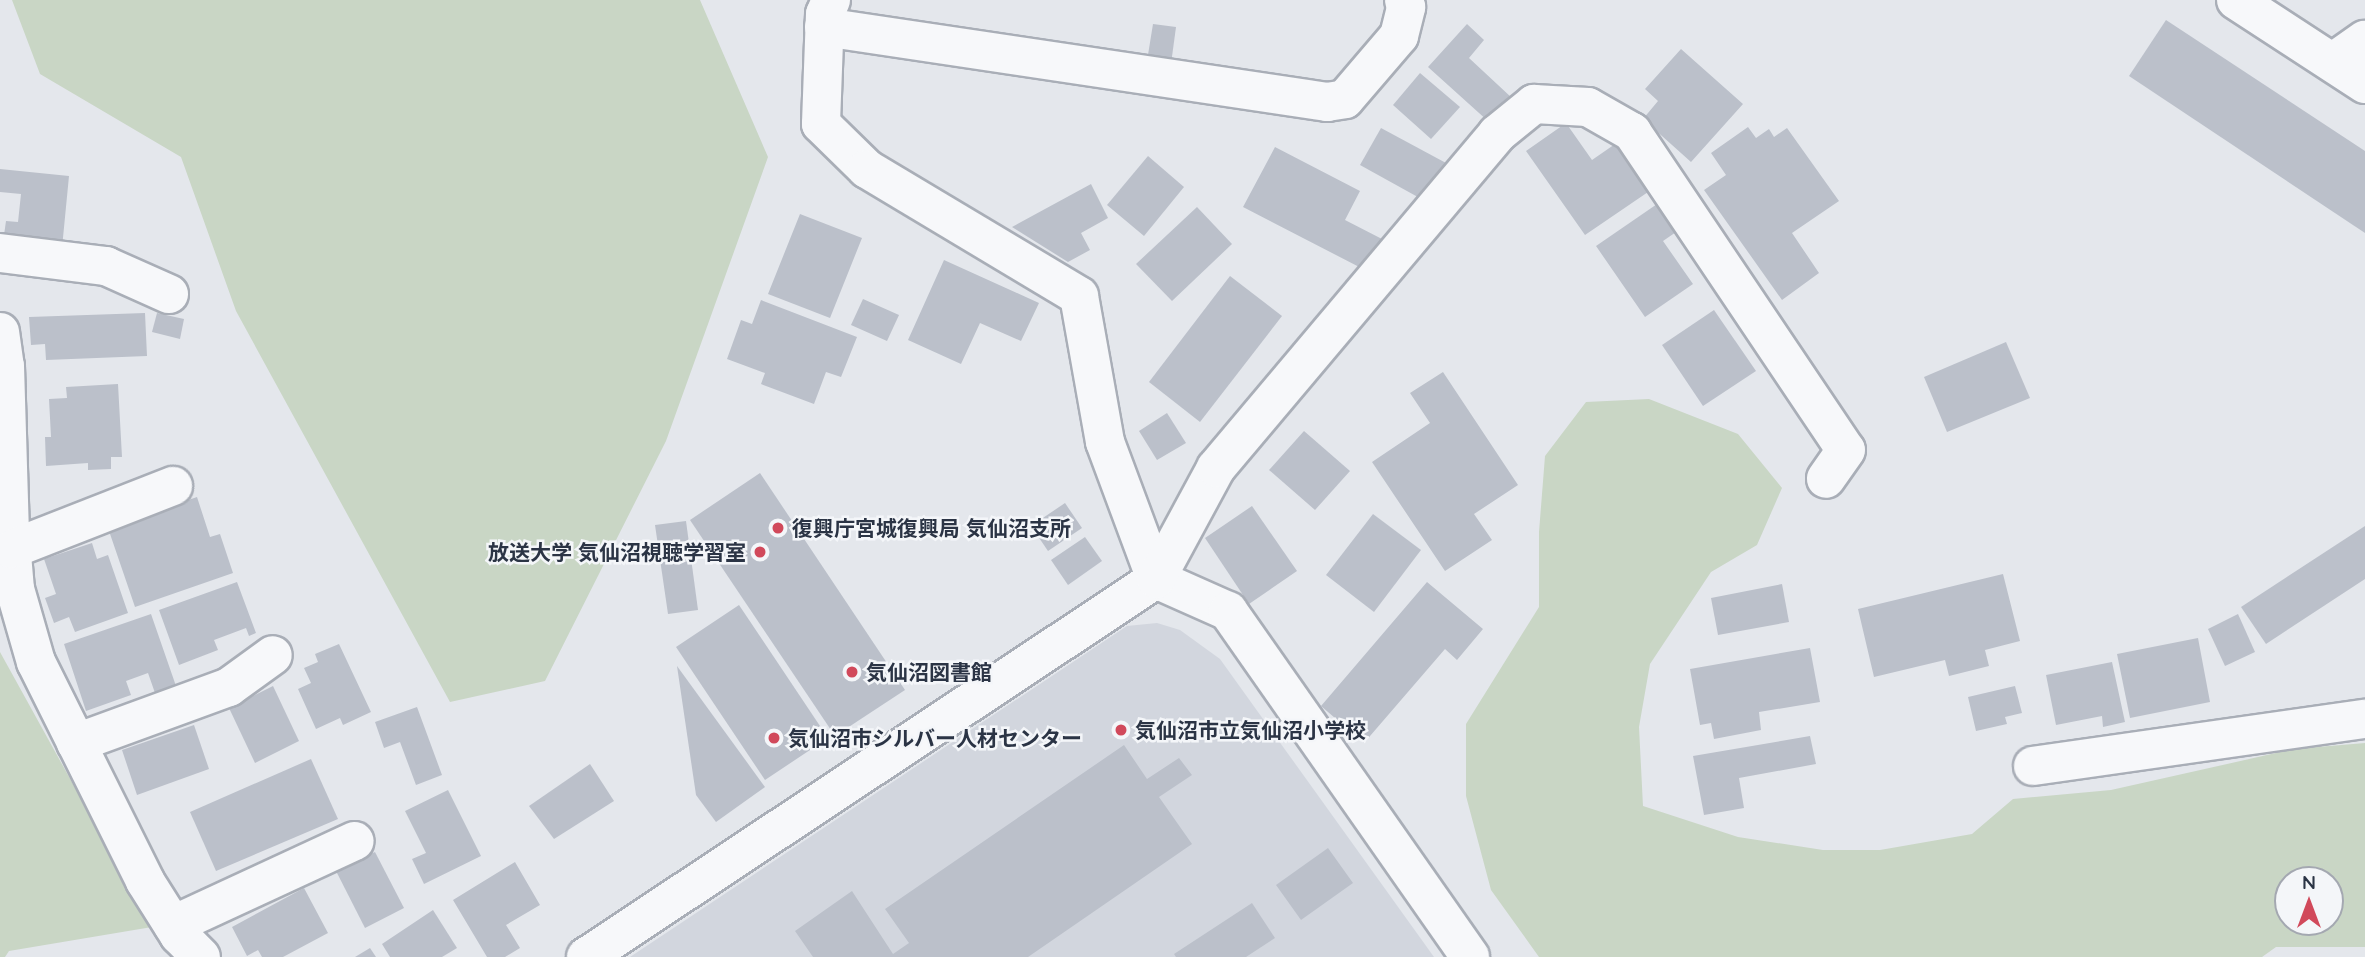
<!DOCTYPE html>
<meta charset="utf-8">
<style>
body{margin:0}
#map{position:relative;width:2365px;height:957px;overflow:hidden;background:#e4e7ec;font-family:Quicksand,"Noto Sans JP",sans-serif}
div>[style]{position:absolute}
.built>*{inset:0;background:#d2d6de}
.green>*{inset:0;background:#c9d6c5}
.building>*{inset:0;background:#bbc0ca}
.roads{filter:drop-shadow(2px 0 #a9aeb7) drop-shadow(-2px 0 #a9aeb7) drop-shadow(0 2px #a9aeb7) drop-shadow(0 -2px #a9aeb7)}
.minor>*{height:38px;margin:-19px;padding:0 19px;transform-origin:19px;border-radius:19px;background:#f7f8fa}
.dots>*{width:19px;height:19px;translate:-50% -50%;box-sizing:border-box;border:4px solid #f4f6f9;border-radius:50%}
span{translate:-50% -50%;white-space:nowrap;text-align:center;line-height:1.15;-webkit-text-stroke:5px #f4f6f9;paint-order:stroke}
.poi-label{font-size:21px;color:#2b3445;font-weight:700}
.left{translate:0 -50%;text-align:left}
.right{translate:-100% -50%;text-align:right}
.north{position:absolute;left:2274px;top:866px;width:70px;height:70px;box-sizing:border-box;background:#f4f6f9;border:2px solid #a4a8b1;border-radius:50%;rotate:0deg;font-size:19px;font-weight:700;line-height:28px;text-align:center;color:#2b3445}
.north::after{content:'';display:block;margin:auto;width:24px;height:32px;background:#d1495b;clip-path:polygon(50% 0,100% 100%,50% 72%,0 100%)}
</style>
<div id="map">
<div class="built">
<div style="clip-path:polygon(1157px 623px,1180px 630px,1220px 659px,1434px 957px,630px 957px,1127px 626px)"></div>
</div>
<div class="green">
<div style="clip-path:polygon(12px 0,700px 0,768px 157px,666px 441px,545px 681px,450px 702px,236px 311px,181px 157px,40px 74px)"></div>
<div style="clip-path:polygon(evenodd,1649px 399px,1738px 434px,1782px 488px,1757px 545px,1711px 572px,1650px 664px,1639px 727px,1643px 806px,1738px 837px,1823px 850px,1880px 850px,1972px 834px,2013px 799px,2111px 790px,2294px 749px,2365px 743px,2365px 947px,2276px 947px,2262px 957px,1539px 957px,1491px 890px,1466px 796px,1466px 724px,1539px 607px,1539px 532px,1545px 456px,1586px 402px,1649px 399px,2288px 880px,2330px 880px,2330px 922px,2288px 922px,2288px 880px)"></div>
<div style="clip-path:polygon(0 652px,152px 927px,9px 951px,5px 957px,0 957px)"></div>
</div>
<div class="building">
<div style="clip-path:polygon(2166px 20px,2365px 151px,2365px 233px,2129px 76px)"></div>
<div style="clip-path:polygon(1153px 24px,1176px 27px,1171px 64px,1147px 61px)"></div>
<div style="clip-path:polygon(1467px 24px,1484px 40px,1469px 58px,1512px 98px,1489px 122px,1428px 67px)"></div>
<div style="clip-path:polygon(1681px 49px,1743px 104px,1691px 162px,1643px 119px,1658px 101px,1645px 89px)"></div>
<div style="clip-path:polygon(1420px 73px,1460px 107px,1431px 139px,1393px 105px)"></div>
<div style="clip-path:polygon(1566px 123px,1592px 160px,1618px 142px,1651px 190px,1585px 235px,1526px 151px)"></div>
<div style="clip-path:polygon(1748px 127px,1756px 138px,1769px 129px,1774px 137px,1787px 128px,1839px 201px,1792px 233px,1819px 273px,1782px 300px,1704px 190px,1726px 175px,1711px 153px)"></div>
<div style="clip-path:polygon(1381px 128px,1446px 163px,1425px 201px,1360px 165px)"></div>
<div style="clip-path:polygon(1275px 147px,1360px 191px,1345px 220px,1382px 239px,1365px 270px,1243px 207px)"></div>
<div style="clip-path:polygon(1148px 156px,1184px 187px,1144px 236px,1107px 205px)"></div>
<div style="clip-path:polygon(0 169px,69px 176px,62px 248px,3px 242px,6px 221px,18px 222px,21px 194px,0 192px)"></div>
<div style="clip-path:polygon(1091px 184px,1108px 218px,1081px 233px,1090px 250px,1068px 262px,1012px 227px)"></div>
<div style="clip-path:polygon(1660px 202px,1679px 230px,1663px 241px,1693px 284px,1645px 317px,1596px 246px)"></div>
<div style="clip-path:polygon(1197px 207px,1232px 244px,1172px 301px,1136px 264px)"></div>
<div style="clip-path:polygon(800px 214px,862px 238px,830px 318px,768px 294px)"></div>
<div style="clip-path:polygon(944px 260px,1039px 303px,1021px 341px,980px 323px,961px 364px,908px 340px)"></div>
<div style="clip-path:polygon(1230px 276px,1282px 316px,1200px 422px,1149px 382px)"></div>
<div style="clip-path:polygon(863px 299px,899px 315px,887px 341px,851px 325px)"></div>
<div style="clip-path:polygon(761px 300px,857px 337px,841px 377px,826px 372px,814px 404px,761px 384px,765px 373px,727px 359px,741px 320px,752px 324px)"></div>
<div style="clip-path:polygon(1714px 310px,1756px 371px,1703px 406px,1662px 345px)"></div>
<div style="clip-path:polygon(145px 313px,147px 356px,46px 360px,45px 344px,31px 345px,29px 317px)"></div>
<div style="clip-path:polygon(157px 313px,184px 319px,180px 339px,152px 332px)"></div>
<div style="clip-path:polygon(2006px 342px,2030px 398px,1947px 432px,1924px 377px)"></div>
<div style="clip-path:polygon(1443px 372px,1518px 485px,1474px 514px,1492px 540px,1445px 571px,1372px 462px,1430px 423px,1410px 393px)"></div>
<div style="clip-path:polygon(118px 384px,122px 457px,111px 457px,111px 469px,88px 470px,88px 463px,46px 466px,45px 437px,51px 437px,49px 399px,67px 398px,66px 387px)"></div>
<div style="clip-path:polygon(1167px 413px,1186px 443px,1157px 460px,1139px 431px)"></div>
<div style="clip-path:polygon(1304px 431px,1350px 471px,1315px 510px,1269px 470px)"></div>
<div style="clip-path:polygon(760px 473px,905px 690px,835px 736px,690px 520px)"></div>
<div style="clip-path:polygon(197px 497px,210px 537px,220px 534px,233px 573px,135px 607px,108px 528px)"></div>
<div style="clip-path:polygon(1065px 503px,1082px 528px,1048px 551px,1031px 526px)"></div>
<div style="clip-path:polygon(1252px 506px,1297px 571px,1249px 604px,1205px 538px)"></div>
<div style="clip-path:polygon(1373px 514px,1421px 550px,1374px 612px,1326px 575px)"></div>
<div style="clip-path:polygon(686px 521px,698px 610px,668px 614px,655px 525px)"></div>
<div style="clip-path:polygon(2365px 526px,2365px 579px,2266px 644px,2241px 607px)"></div>
<div style="clip-path:polygon(1085px 537px,1102px 561px,1068px 585px,1051px 560px)"></div>
<div style="clip-path:polygon(92px 543px,97px 559px,108px 555px,128px 613px,75px 632px,69px 617px,54px 623px,45px 598px,56px 594px,44px 559px)"></div>
<div style="clip-path:polygon(2003px 574px,2020px 641px,1985px 650px,1989px 666px,1949px 676px,1945px 660px,1874px 677px,1858px 609px)"></div>
<div style="clip-path:polygon(237px 582px,256px 633px,249px 636px,246px 628px,214px 640px,218px 650px,179px 665px,159px 610px)"></div>
<div style="clip-path:polygon(1427px 582px,1483px 629px,1457px 660px,1445px 649px,1364px 743px,1321px 706px)"></div>
<div style="clip-path:polygon(1782px 584px,1789px 622px,1718px 635px,1711px 598px)"></div>
<div style="clip-path:polygon(739px 605px,828px 738px,765px 780px,676px 647px)"></div>
<div style="clip-path:polygon(151px 614px,176px 686px,155px 693px,148px 673px,126px 681px,131px 695px,86px 711px,64px 644px)"></div>
<div style="clip-path:polygon(2238px 614px,2255px 652px,2225px 666px,2208px 629px)"></div>
<div style="clip-path:polygon(2198px 638px,2210px 702px,2130px 718px,2117px 654px)"></div>
<div style="clip-path:polygon(339px 644px,371px 712px,343px 725px,340px 718px,316px 729px,298px 689px,311px 683px,304px 668px,318px 662px,315px 654px)"></div>
<div style="clip-path:polygon(1810px 648px,1820px 702px,1759px 712px,1761px 730px,1714px 739px,1711px 723px,1700px 725px,1690px 669px)"></div>
<div style="clip-path:polygon(2112px 662px,2125px 722px,2103px 727px,2102px 716px,2056px 725px,2046px 675px)"></div>
<div style="clip-path:polygon(677px 666px,765px 787px,716px 822px,696px 795px)"></div>
<div style="clip-path:polygon(273px 686px,299px 741px,255px 763px,229px 708px)"></div>
<div style="clip-path:polygon(2015px 686px,2022px 713px,2005px 717px,2007px 724px,1976px 731px,1968px 697px)"></div>
<div style="clip-path:polygon(417px 707px,442px 775px,416px 785px,400px 742px,384px 748px,375px 722px)"></div>
<div style="clip-path:polygon(194px 725px,209px 769px,137px 795px,122px 750px)"></div>
<div style="clip-path:polygon(1810px 736px,1816px 764px,1739px 778px,1744px 808px,1704px 815px,1693px 756px)"></div>
<div style="clip-path:polygon(1124px 745px,1147px 779px,1179px 758px,1192px 775px,1159px 797px,1192px 844px,1028px 957px,813px 957px,795px 931px,852px 891px,893px 954px,909px 943px,885px 909px)"></div>
<div style="clip-path:polygon(311px 759px,338px 819px,216px 871px,190px 812px)"></div>
<div style="clip-path:polygon(590px 764px,614px 801px,554px 839px,529px 806px)"></div>
<div style="clip-path:polygon(448px 790px,481px 856px,424px 884px,412px 859px,426px 853px,405px 811px)"></div>
<div style="clip-path:polygon(1328px 848px,1353px 883px,1301px 920px,1276px 885px)"></div>
<div style="clip-path:polygon(375px 852px,404px 908px,365px 928px,336px 871px)"></div>
<div style="clip-path:polygon(515px 862px,540px 905px,506px 925px,520px 948px,505px 957px,487px 957px,453px 900px)"></div>
<div style="clip-path:polygon(304px 888px,328px 933px,283px 957px,262px 957px,258px 950px,247px 956px,232px 927px)"></div>
<div style="clip-path:polygon(1252px 903px,1275px 938px,1246px 957px,1176px 957px,1174px 954px)"></div>
<div style="clip-path:polygon(433px 910px,457px 948px,442px 957px,390px 957px,382px 944px)"></div>
<div style="clip-path:polygon(370px 948px,376px 957px,355px 957px)"></div>
</div>
<div class="roads">
<div class="minor">
<div style="left:831px;top:0;width:15px;rotate:113deg"></div>
<div style="left:825px;top:14px;width:110px;rotate:92.1deg"></div>
<div style="left:821px;top:124px;width:64px;rotate:44.4deg"></div>
<div style="left:867px;top:169px;width:247px;rotate:30.9deg"></div>
<div style="left:1079px;top:296px;width:148px;rotate:79.9deg"></div>
<div style="left:1105px;top:442px;width:146px;rotate:69.6deg"></div>
<div style="left:1156px;top:579px;width:79px;rotate:24deg"></div>
<div style="left:1228px;top:611px;width:422px;rotate:55deg"></div>
<div style="left:2236px;top:0;width:154px;rotate:33.1deg"></div>
<div style="left:824px;top:27px;width:509px;rotate:8.48deg"></div>
<div style="left:1327px;top:102px;width:18px;rotate:-9deg"></div>
<div style="left:1345px;top:99px;width:83px;rotate:-49.4deg"></div>
<div style="left:1399px;top:36px;width:30px;rotate:-76deg"></div>
<div style="left:1406px;top:7px;width:7px;rotate:-106deg"></div>
<div style="left:2333px;top:62px;width:39px;rotate:-35deg"></div>
<div style="left:0;top:253px;width:107px;rotate:7deg"></div>
<div style="left:106px;top:266px;width:69px;rotate:24deg"></div>
<div style="left:0;top:332px;width:34px;rotate:82deg"></div>
<div style="left:5px;top:366px;width:165px;rotate:88.3deg"></div>
<div style="left:10px;top:531px;width:58px;rotate:85.1deg"></div>
<div style="left:15px;top:589px;width:76px;rotate:74deg"></div>
<div style="left:36px;top:662px;width:245px;rotate:63.5deg"></div>
<div style="left:145px;top:881px;width:64px;rotate:57.8deg"></div>
<div style="left:179px;top:935px;width:31px;rotate:45deg"></div>
<div style="left:12px;top:549px;width:173px;rotate:-21.4deg"></div>
<div style="left:76px;top:743px;width:163px;rotate:-20.1deg"></div>
<div style="left:229px;top:687px;width:54px;rotate:-36deg"></div>
<div style="left:2033px;top:766px;width:335px;rotate:-8.1deg"></div>
<div style="left:173px;top:925px;width:200px;rotate:-24.8deg"></div>
<div style="left:586px;top:957px;width:684px;rotate:-33.55deg"></div>
<div style="left:1156px;top:579px;width:126px;rotate:-61.6deg"></div>
<div style="left:1216px;top:468px;width:436px;rotate:-49.9deg"></div>
<div style="left:1497px;top:134px;width:48px;rotate:-39deg"></div>
<div style="left:1534px;top:104px;width:54px;rotate:3.2deg"></div>
<div style="left:1588px;top:107px;width:51px;rotate:29.6deg"></div>
<div style="left:1632px;top:132px;width:383px;rotate:56.1deg"></div>
<div style="left:1846px;top:450px;width:35px;rotate:125deg"></div>
</div>
</div>
<div class="dots">
<div style="left:778px;top:528px;background:#d1495b"></div>
<div style="left:760px;top:552px;background:#d1495b"></div>
<div style="left:852px;top:672px;background:#d1495b"></div>
<div style="left:1121px;top:730px;background:#d1495b"></div>
<div style="left:774px;top:738px;background:#d1495b"></div>
</div>
<div class="poi-label">
<span class="left" style="left:792px;top:528px">復興庁宮城復興局 気仙沼支所</span>
<span class="right" style="left:746px;top:552px">放送大学 気仙沼視聴学習室</span>
<span class="left" style="left:866px;top:672px">気仙沼図書館</span>
<span class="left" style="left:1135px;top:730px">気仙沼市立気仙沼小学校</span>
<span class="left" style="left:788px;top:738px">気仙沼市シルバー人材センター</span>
</div>
<div class="north">N</div>
</div>
